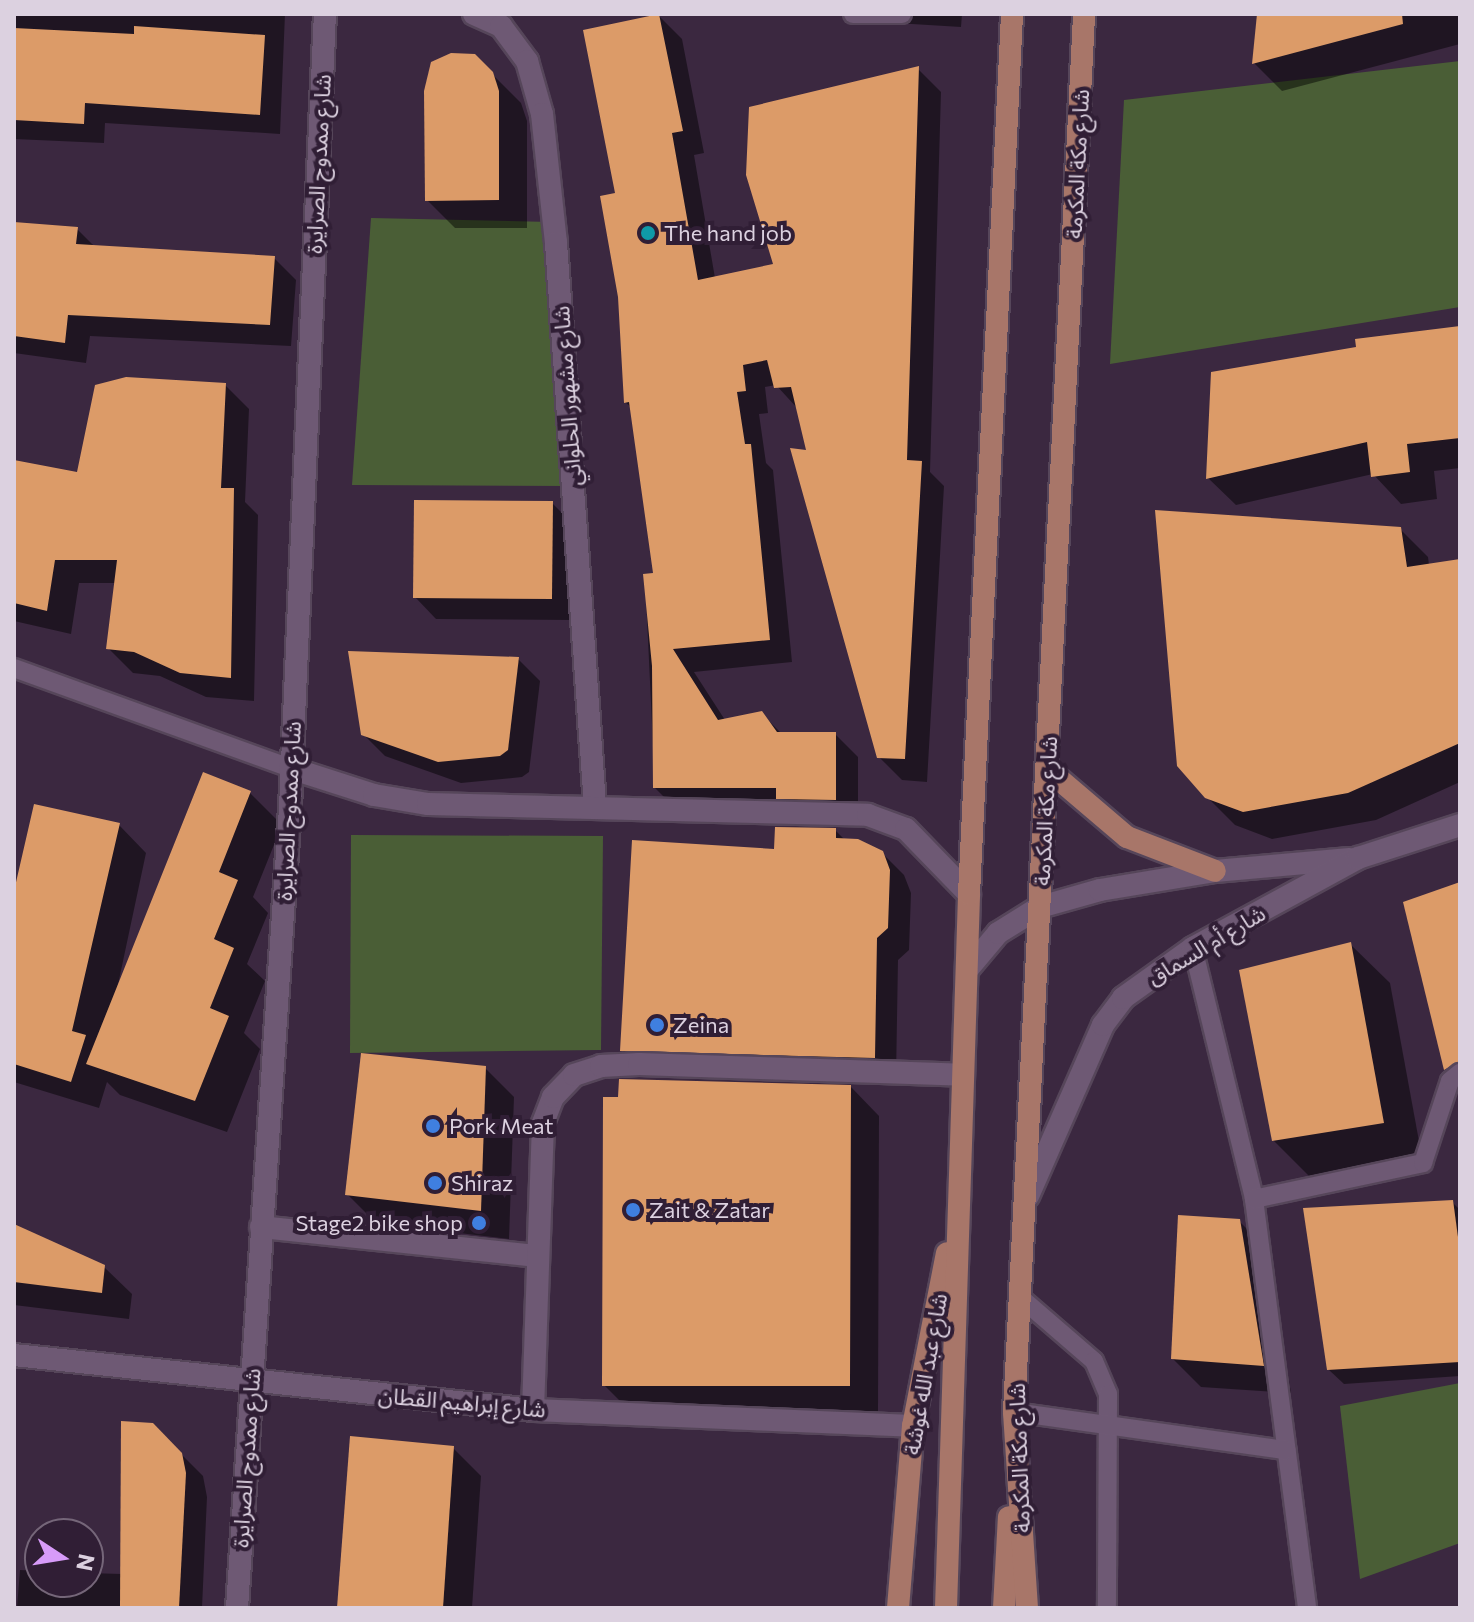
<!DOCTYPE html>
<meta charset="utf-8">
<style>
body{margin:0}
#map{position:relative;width:1474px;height:1622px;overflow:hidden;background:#3b2840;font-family:Commissioner,"Noto Sans Arabic",sans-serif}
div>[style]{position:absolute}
.green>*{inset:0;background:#4a5e36}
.shadow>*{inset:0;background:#0007}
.building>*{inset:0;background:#dc9b68}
.roads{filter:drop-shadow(2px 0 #56465a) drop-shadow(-2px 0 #56465a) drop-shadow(0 2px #56465a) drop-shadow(0 -2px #56465a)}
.service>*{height:18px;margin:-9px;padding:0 9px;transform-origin:9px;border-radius:9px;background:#6e5974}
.minor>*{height:22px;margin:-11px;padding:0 11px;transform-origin:11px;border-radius:11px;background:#6e5974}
.tertiary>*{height:22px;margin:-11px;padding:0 11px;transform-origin:11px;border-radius:11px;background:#6e5974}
.primary>*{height:22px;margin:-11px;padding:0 11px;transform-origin:11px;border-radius:11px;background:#a87669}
.dots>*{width:22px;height:22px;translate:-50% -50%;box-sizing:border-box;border:4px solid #301e35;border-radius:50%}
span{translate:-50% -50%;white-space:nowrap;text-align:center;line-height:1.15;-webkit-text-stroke:8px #301e35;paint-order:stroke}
.street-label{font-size:22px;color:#dcd1e0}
.poi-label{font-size:22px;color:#dcd1e0}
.left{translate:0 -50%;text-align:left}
.right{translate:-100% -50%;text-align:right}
.frame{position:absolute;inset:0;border:16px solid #dcd1e0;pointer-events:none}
.north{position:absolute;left:24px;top:1518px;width:80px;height:80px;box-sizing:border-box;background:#301e35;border:2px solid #756679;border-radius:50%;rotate:102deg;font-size:22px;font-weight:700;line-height:32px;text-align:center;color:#dcd1e0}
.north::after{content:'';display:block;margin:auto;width:28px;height:36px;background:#d79bf9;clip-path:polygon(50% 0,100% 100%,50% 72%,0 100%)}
</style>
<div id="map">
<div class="green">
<div style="clip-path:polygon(1460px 61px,1460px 307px,1110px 364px,1124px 100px)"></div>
<div style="clip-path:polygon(371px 218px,551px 222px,568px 486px,352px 485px)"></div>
<div style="clip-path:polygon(351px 835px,603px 836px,601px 1050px,350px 1053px)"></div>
<div style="clip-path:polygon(1460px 1383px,1460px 1543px,1360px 1579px,1340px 1406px)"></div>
</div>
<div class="shadow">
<div style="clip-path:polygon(14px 14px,285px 14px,280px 134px,105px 123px,104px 143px,14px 139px)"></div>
<div style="clip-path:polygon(871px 14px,962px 14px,961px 27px,879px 22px)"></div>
<div style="clip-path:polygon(1259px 14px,1460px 14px,1460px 44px,1282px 91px,1254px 63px)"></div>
<div style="clip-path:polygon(659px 16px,682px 39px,704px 153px,694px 155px,715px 278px,776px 265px,918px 69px,941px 92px,930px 472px,944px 486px,927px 782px,902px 780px,879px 757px,798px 409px,776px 385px,765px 387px,768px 413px,759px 414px,766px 463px,773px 470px,792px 662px,694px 672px,725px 720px,761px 713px,782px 734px,835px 734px,858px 757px,858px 822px,678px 811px,655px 788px,645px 576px,655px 575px,632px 408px,625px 402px,617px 195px)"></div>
<div style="clip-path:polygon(474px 56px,521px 103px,527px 121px,527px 228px,455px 228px,427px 200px)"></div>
<div style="clip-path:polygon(14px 224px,77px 229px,95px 247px,274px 258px,296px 280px,291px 346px,90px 336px,86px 363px,14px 353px)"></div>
<div style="clip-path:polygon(1460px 328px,1460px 468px,1434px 471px,1437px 499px,1401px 504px,1373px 474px,1236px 505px,1208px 478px)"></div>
<div style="clip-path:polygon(225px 385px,249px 409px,245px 502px,258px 515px,254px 701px,206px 697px,160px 676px,133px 673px,108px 648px,117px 583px,79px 583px,71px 634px,14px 621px,14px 462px,79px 474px)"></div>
<div style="clip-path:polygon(552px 503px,574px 525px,572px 620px,436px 619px,415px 597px)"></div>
<div style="clip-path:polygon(1400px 529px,1428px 557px,1429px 565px,1460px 561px,1460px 782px,1376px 820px,1272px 839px,1235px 825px,1207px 797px)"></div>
<div style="clip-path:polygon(518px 659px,540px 681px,529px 772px,522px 777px,461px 783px,385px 756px,363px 734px)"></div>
<div style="clip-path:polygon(250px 793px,282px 825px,253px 897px,268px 913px,247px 964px,265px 981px,244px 1033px,260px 1049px,227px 1132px,120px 1095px,107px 1082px,99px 1108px,14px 1082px,14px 900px,119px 825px,146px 853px,116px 994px)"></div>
<div style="clip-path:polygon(835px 830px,846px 841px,882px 853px,904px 875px,911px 893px,909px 950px,898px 960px,896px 1079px,644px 1072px,622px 1050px,775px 851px)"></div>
<div style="clip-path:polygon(1350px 944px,1390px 983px,1423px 1163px,1313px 1180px,1273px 1140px)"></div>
<div style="clip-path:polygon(485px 1068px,514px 1097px,509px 1239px,376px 1223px,347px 1194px)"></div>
<div style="clip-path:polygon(851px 1087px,879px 1116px,878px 1414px,632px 1413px,604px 1385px)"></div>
<div style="clip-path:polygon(1452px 1202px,1460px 1210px,1460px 1376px,1344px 1384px,1329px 1370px)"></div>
<div style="clip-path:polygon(1239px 1221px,1268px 1250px,1291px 1393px,1201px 1387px,1173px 1359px)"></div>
<div style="clip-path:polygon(14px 1229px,104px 1267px,132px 1294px,129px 1319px,14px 1305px)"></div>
<div style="clip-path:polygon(152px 1425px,203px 1476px,207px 1497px,202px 1608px,17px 1608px,20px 1570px,40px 1571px,40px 1582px,88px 1582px,88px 1573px,122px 1574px)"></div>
<div style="clip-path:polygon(453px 1448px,481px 1476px,472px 1608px,339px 1608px)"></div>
</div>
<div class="building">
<div style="clip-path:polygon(659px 14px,683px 131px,672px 133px,698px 280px,773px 264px,746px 175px,749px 107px,919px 66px,907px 460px,922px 461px,905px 759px,877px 758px,790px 448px,806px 450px,791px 387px,774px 388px,767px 360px,743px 365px,746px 391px,737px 392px,745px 444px,751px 444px,770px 640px,673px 649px,718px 720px,762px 711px,777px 732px,836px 732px,836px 800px,776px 799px,776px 788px,653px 788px,652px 666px,643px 574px,653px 573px,629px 402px,624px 403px,618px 297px,600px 196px,615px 193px,583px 30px)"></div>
<div style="clip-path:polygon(1257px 14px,1402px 14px,1403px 24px,1252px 64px)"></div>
<div style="clip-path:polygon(134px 26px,265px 35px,260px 115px,85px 103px,84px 124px,14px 120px,14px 28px,134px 34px)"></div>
<div style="clip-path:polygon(451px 53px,475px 54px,493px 72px,499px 91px,499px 200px,425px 201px,424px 91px,431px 62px)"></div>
<div style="clip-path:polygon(14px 222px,78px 227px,76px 244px,275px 256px,270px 325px,68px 315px,65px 343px,14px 336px)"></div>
<div style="clip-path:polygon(1460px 326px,1460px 438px,1407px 444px,1410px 472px,1371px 477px,1367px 442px,1206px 479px,1211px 372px,1356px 347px,1355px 339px)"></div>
<div style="clip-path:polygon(126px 377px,226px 383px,221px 488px,234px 488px,231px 678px,180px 673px,134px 652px,106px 649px,117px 560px,55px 560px,47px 611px,14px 603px,14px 460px,77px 472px,95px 385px)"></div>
<div style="clip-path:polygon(414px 500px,553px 501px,552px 599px,413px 598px)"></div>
<div style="clip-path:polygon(1155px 510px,1401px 527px,1407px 567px,1460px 559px,1460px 743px,1348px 793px,1243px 812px,1205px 798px,1177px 766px)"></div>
<div style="clip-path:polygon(348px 651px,519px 657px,508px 750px,500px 756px,438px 762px,361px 735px)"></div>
<div style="clip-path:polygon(203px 772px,251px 791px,219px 872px,238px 880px,214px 939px,234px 948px,210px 1008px,229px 1016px,195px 1101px,86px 1064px)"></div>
<div style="clip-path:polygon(34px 804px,120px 823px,72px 1031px,86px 1035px,71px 1082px,14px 1064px,14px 891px)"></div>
<div style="clip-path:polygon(775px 827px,836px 828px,836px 838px,858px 839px,883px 851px,890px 870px,888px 928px,877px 938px,875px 1058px,620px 1051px,632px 840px,774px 849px)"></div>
<div style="clip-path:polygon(1460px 882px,1460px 1061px,1444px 1070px,1403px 902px)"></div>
<div style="clip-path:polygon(1351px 942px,1384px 1123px,1272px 1141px,1239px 970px)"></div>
<div style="clip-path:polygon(361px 1053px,486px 1066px,481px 1211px,345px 1195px)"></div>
<div style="clip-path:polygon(619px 1079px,851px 1085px,850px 1386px,602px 1386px,603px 1097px,618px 1097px)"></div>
<div style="clip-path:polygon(1453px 1200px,1460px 1252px,1460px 1362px,1327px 1370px,1303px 1208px)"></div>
<div style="clip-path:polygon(1178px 1215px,1240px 1219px,1264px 1366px,1171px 1359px)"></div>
<div style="clip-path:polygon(14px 1224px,105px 1265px,102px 1293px,14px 1282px)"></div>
<div style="clip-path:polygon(121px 1421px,153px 1423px,182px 1453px,186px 1473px,179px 1608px,120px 1608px)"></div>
<div style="clip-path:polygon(350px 1436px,454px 1446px,443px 1608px,337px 1608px)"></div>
</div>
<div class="roads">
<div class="service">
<div style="left:853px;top:14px;width:49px"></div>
<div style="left:14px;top:668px;width:294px;rotate:19.9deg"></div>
<div style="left:1193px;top:948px;width:258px;rotate:76.3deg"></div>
<div style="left:1254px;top:1199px;width:412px;rotate:82.6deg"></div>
<div style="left:1254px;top:1199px;width:173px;rotate:-12deg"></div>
<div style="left:1423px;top:1163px;width:86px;rotate:-71.8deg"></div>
<div style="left:1450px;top:1081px;width:13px;rotate:-39deg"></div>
<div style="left:1021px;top:1298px;width:96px;rotate:40.8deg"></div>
<div style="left:1094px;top:1361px;width:36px;rotate:67deg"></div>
<div style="left:1108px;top:1394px;width:214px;rotate:90.3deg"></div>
<div style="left:1014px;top:1412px;width:275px;rotate:8deg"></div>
</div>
<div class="minor">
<div style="left:474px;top:14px;width:30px;rotate:24deg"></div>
<div style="left:501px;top:26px;width:44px;rotate:53.4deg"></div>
<div style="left:527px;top:61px;width:55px;rotate:74.2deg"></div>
<div style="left:542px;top:114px;width:130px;rotate:83.8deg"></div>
<div style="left:556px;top:243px;width:564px;rotate:86.04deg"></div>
<div style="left:290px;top:768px;width:88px;rotate:17.8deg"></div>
<div style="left:374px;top:795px;width:55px;rotate:9.5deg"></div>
<div style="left:428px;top:804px;width:440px;rotate:1.4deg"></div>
<div style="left:868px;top:815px;width:40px;rotate:20.2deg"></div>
<div style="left:906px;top:829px;width:91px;rotate:45.9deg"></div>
<div style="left:261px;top:1227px;width:277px;rotate:6deg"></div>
<div style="left:533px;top:1410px;width:287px;rotate:-88deg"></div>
<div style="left:543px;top:1123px;width:28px;rotate:-69deg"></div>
<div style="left:553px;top:1097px;width:30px;rotate:-46deg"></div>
<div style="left:574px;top:1075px;width:28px;rotate:-18deg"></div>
<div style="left:601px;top:1066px;width:38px;rotate:-3deg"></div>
<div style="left:639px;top:1064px;width:324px;rotate:1.9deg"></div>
</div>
<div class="tertiary">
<div style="left:967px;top:970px;width:48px;rotate:-50deg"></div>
<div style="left:998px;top:933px;width:49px;rotate:-31.8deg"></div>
<div style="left:1040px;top:907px;width:62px;rotate:-15.8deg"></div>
<div style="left:1100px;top:890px;width:117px;rotate:-9.4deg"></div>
<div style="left:1215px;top:871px;width:135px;rotate:-5.1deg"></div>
<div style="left:1028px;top:1196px;width:187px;rotate:-66.3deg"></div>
<div style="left:1103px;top:1025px;width:34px;rotate:-53deg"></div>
<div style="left:1123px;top:998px;width:86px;rotate:-35.5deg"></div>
<div style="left:1193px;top:948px;width:188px;rotate:-28.6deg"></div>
<div style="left:1358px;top:858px;width:107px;rotate:-17.9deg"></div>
<div style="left:14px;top:1355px;width:522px;rotate:6.05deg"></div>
<div style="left:533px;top:1410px;width:380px;rotate:2.4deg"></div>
<div style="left:237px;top:1608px;width:802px;rotate:-86.21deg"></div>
<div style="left:290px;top:808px;width:795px;rotate:-87.48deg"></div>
</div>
<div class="primary">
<div style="left:1047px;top:769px;width:105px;rotate:40.4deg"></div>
<div style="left:1127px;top:837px;width:94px;rotate:21.1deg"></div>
<div style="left:898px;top:1608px;width:183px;rotate:-85.3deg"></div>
<div style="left:913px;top:1426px;width:176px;rotate:-78.9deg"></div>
<div style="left:946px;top:1608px;width:714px;rotate:-88.15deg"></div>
<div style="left:969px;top:894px;width:881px;rotate:-87.2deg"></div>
<div style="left:1004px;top:1608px;width:91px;rotate:-86.9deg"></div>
<div style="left:1027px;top:1608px;width:196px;rotate:-93.8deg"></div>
<div style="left:1014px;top:1412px;width:1400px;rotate:-87.13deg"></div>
</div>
</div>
<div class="dots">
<div style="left:648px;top:233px;background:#0f9aa8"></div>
<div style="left:657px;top:1025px;background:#3f7fe0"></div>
<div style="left:433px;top:1126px;background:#3f7fe0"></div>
<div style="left:435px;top:1183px;background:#3f7fe0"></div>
<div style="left:633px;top:1210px;background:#3f7fe0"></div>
<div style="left:479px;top:1223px;background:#3f7fe0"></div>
</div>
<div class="street-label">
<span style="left:318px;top:164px;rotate:-87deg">شارع ممدوح الصرايرة</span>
<span style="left:1077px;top:164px;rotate:-87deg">شارع مكة المكرمة</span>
<span style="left:567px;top:396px;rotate:-94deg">شارع مشهور الحلواني</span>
<span style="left:288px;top:811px;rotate:-87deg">شارع ممدوح الصرايرة</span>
<span style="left:1045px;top:811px;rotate:-87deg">شارع مكة المكرمة</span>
<span style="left:1206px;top:945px;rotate:-31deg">شارع أم السماق</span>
<span style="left:925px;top:1374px;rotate:-80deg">شارع عبد الله غوشة</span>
<span style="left:462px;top:1402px;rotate:5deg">شارع إبراهيم القطان</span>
<span style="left:246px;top:1458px;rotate:-86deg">شارع ممدوح الصرايرة</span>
<span style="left:1019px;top:1458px;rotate:-92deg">شارع مكة المكرمة</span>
</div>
<div class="poi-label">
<span class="left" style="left:664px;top:233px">The hand job</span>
<span class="left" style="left:673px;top:1025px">Zeina</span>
<span class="left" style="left:449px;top:1126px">Pork Meat</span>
<span class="left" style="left:451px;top:1183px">Shiraz</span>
<span class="left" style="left:649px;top:1210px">Zait &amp; Zatar</span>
<span class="right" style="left:463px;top:1223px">Stage2 bike shop</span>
</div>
<div class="frame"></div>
<div class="north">N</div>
</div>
